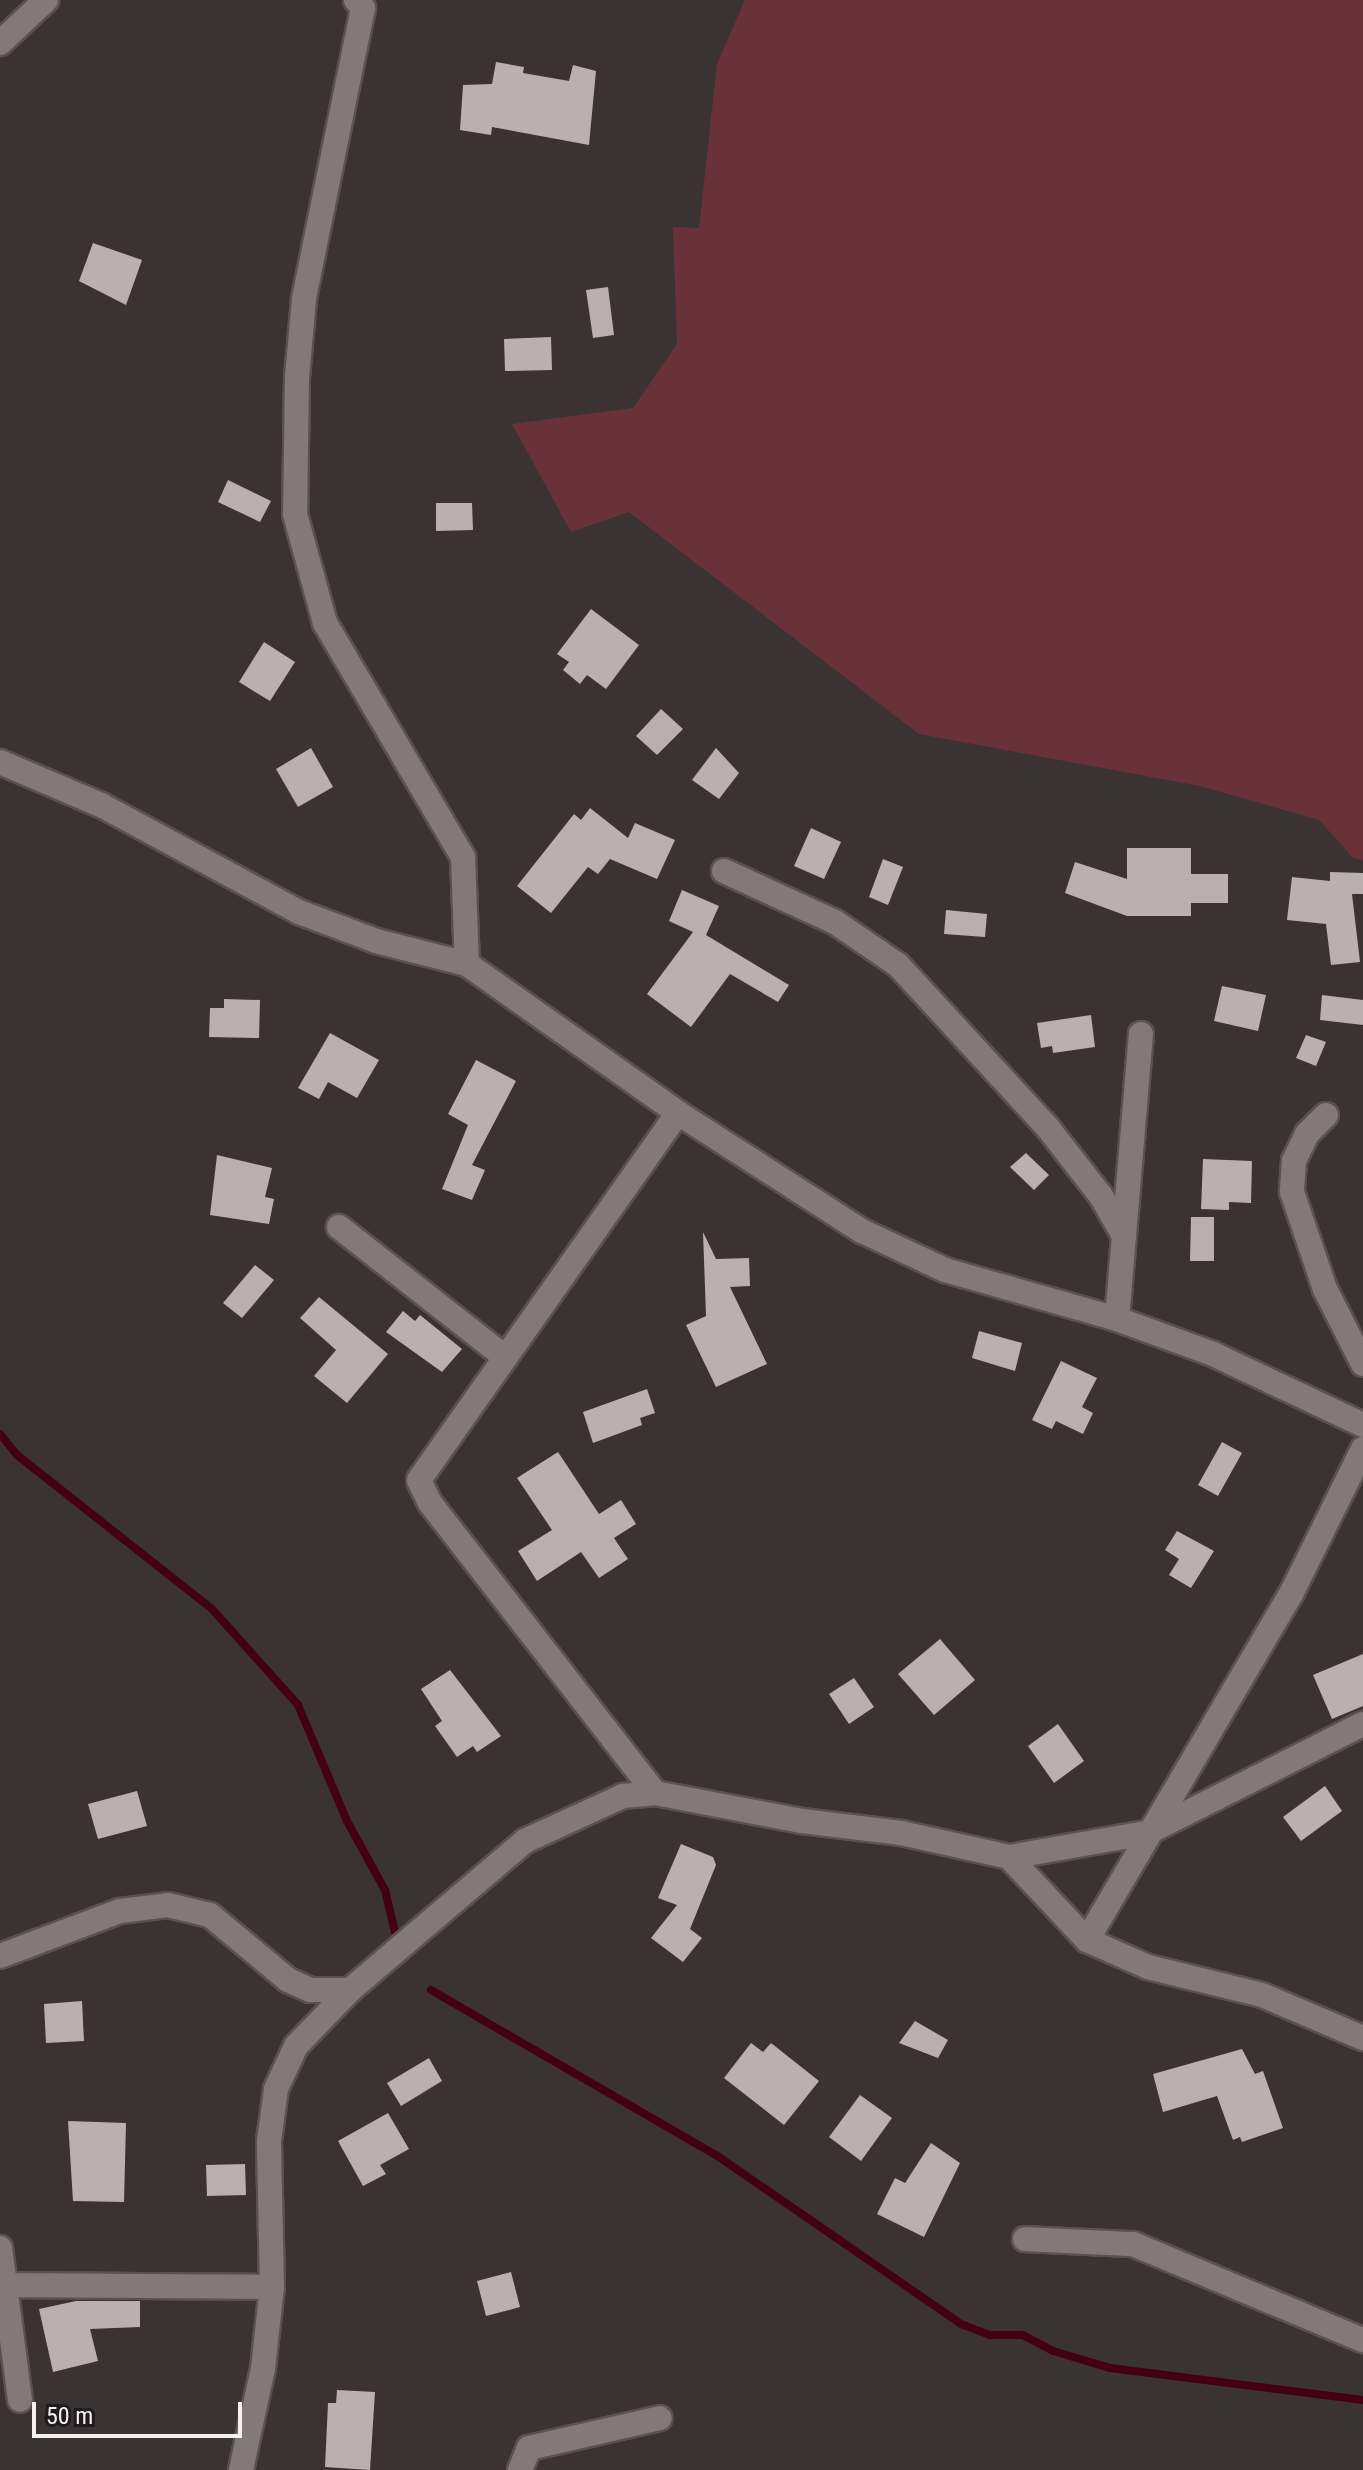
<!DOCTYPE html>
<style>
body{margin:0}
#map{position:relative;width:1363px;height:2470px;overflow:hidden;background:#3b3333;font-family:"Roboto Condensed",sans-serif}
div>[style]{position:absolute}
.green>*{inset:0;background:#693239}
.stream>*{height:8px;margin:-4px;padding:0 4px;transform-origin:4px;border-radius:4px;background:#430013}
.building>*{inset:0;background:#bab0b1}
.roads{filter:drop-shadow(2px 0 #595253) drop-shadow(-2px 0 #595253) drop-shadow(0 2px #595253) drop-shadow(0 -2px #595253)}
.street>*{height:24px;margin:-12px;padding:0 12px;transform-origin:12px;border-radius:12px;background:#83797a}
span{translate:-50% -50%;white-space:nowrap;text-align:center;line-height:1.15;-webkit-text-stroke:8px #1f1b1c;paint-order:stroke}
.scale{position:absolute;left:32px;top:2402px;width:210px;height:36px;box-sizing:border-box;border:4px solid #f6f1f1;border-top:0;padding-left:10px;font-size:24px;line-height:28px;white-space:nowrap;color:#f6f1f1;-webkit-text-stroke:6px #1f1b1c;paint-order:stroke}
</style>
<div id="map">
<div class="green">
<div style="clip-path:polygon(745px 0,1363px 0,1363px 860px,1353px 858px,1319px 820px,1200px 786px,919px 734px,629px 512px,571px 532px,512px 424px,633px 408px,677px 344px,673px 227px,699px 228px,717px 64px)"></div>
</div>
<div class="stream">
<div style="left:0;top:1434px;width:27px;rotate:51deg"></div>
<div style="left:17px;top:1455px;width:248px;rotate:38.3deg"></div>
<div style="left:212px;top:1609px;width:129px;rotate:48.1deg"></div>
<div style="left:298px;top:1705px;width:126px;rotate:67.1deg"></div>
<div style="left:347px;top:1821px;width:79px;rotate:61.2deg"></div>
<div style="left:385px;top:1890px;width:47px;rotate:76.6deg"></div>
<div style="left:431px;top:1990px;width:333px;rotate:30.1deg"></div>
<div style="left:719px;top:2157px;width:294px;rotate:34.6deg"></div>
<div style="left:961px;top:2324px;width:31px;rotate:21deg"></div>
<div style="left:990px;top:2335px;width:33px"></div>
<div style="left:1023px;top:2335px;width:34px;rotate:28deg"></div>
<div style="left:1053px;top:2351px;width:59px;rotate:16.6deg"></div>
<div style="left:1110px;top:2368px;width:255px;rotate:7.2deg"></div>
</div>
<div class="building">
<div style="clip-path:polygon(496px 62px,524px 67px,523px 73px,569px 81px,573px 65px,596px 71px,589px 145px,492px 127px,491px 135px,460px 130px,463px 85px,492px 84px)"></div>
<div style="clip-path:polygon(93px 243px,142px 260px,126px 305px,79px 281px)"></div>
<div style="clip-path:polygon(608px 287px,614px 335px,593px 338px,586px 290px)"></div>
<div style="clip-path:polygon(551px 337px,552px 370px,505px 371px,504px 339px)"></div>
<div style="clip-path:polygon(228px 480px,271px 501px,260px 522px,218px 502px)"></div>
<div style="clip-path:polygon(436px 503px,472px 503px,473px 530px,436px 531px)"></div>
<div style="clip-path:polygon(591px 609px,639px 645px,606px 689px,587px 675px,580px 684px,563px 670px,569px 662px,557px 654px)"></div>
<div style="clip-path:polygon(264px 642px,295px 662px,270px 701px,239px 682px)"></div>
<div style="clip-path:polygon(661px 709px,683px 729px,657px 755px,636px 736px)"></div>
<div style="clip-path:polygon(311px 748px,333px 787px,298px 807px,276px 769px)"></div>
<div style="clip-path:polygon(716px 748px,739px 773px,719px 799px,692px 780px)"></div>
<div style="clip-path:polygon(590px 808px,628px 838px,635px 823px,675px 840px,657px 879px,610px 859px,598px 874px,588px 867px,551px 913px,517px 886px,574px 814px,581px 820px)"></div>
<div style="clip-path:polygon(811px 828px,841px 842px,824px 879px,794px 866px)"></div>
<div style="clip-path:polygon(1127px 848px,1191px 848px,1191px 874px,1228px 874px,1228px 903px,1191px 903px,1191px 916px,1127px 916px,1065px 893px,1075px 862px,1127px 879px)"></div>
<div style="clip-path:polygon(883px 859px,903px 867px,888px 905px,869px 897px)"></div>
<div style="clip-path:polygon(1330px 872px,1363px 873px,1363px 894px,1352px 894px,1360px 962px,1331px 965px,1326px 924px,1287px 920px,1292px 877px,1330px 881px)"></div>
<div style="clip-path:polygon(682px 890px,719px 906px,706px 935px,789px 985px,778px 1002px,730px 974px,691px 1027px,647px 994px,693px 932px,669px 921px)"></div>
<div style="clip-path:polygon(946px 910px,987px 914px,985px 937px,944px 934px)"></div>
<div style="clip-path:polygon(1222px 986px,1266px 995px,1258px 1031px,1214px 1021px)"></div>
<div style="clip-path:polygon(1322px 995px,1363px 1000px,1363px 1025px,1320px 1020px)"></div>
<div style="clip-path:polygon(224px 999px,260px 1000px,259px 1038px,209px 1037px,210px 1008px,224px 1008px)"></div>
<div style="clip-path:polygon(1091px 1015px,1095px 1047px,1053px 1053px,1052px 1046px,1041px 1048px,1037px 1023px)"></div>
<div style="clip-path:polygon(330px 1033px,379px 1060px,357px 1098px,328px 1082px,319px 1099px,298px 1088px)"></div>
<div style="clip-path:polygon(1306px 1035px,1326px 1042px,1316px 1066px,1296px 1058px)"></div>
<div style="clip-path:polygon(476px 1060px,516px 1081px,472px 1165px,485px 1170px,472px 1200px,442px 1189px,468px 1125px,448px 1114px)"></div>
<div style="clip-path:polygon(1026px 1153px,1049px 1175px,1034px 1190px,1010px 1167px)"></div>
<div style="clip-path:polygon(217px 1155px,272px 1168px,265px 1197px,274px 1199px,269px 1224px,210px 1215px)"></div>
<div style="clip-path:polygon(1203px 1159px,1252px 1161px,1251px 1203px,1229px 1202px,1229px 1210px,1201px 1209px)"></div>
<div style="clip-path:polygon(1191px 1217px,1214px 1217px,1214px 1261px,1190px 1261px)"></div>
<div style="clip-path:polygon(703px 1232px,716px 1259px,749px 1258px,750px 1286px,730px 1287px,767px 1364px,716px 1387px,686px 1325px,706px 1316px)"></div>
<div style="clip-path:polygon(255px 1265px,274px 1280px,242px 1318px,223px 1303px)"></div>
<div style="clip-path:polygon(319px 1297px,388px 1354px,347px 1403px,314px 1376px,336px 1350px,300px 1318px)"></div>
<div style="clip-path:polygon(403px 1311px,415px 1321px,420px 1315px,462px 1349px,442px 1372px,386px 1332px)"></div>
<div style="clip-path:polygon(979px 1331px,1022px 1343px,1015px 1371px,972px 1358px)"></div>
<div style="clip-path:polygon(1061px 1361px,1097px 1378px,1082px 1407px,1093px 1413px,1083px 1434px,1056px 1421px,1052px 1429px,1032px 1420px)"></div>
<div style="clip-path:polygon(647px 1389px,655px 1413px,640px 1418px,642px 1425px,593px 1443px,583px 1412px)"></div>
<div style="clip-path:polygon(1222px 1442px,1242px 1453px,1218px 1496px,1198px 1485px)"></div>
<div style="clip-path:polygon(558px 1452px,599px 1514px,621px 1500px,636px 1524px,614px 1538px,628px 1559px,599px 1578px,581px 1552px,537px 1581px,518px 1551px,552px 1530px,517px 1478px)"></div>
<div style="clip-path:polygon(1177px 1531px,1214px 1551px,1191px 1588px,1169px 1575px,1179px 1559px,1165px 1550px)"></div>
<div style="clip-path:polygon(940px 1639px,975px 1680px,934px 1715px,898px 1674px)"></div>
<div style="clip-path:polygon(1363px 1654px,1363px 1706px,1332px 1719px,1313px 1675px)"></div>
<div style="clip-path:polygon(450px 1670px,501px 1736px,477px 1752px,473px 1746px,457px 1757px,435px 1726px,442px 1721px,421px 1689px)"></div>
<div style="clip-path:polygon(854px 1678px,874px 1707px,849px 1724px,829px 1694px)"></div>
<div style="clip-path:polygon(1058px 1724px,1084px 1761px,1054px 1783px,1028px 1746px)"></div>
<div style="clip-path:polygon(1325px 1786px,1342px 1811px,1301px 1841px,1283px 1817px)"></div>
<div style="clip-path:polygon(137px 1791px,147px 1826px,98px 1839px,88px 1804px)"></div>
<div style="clip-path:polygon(681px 1844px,713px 1857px,716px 1865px,690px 1929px,702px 1938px,683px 1962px,651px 1938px,677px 1905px,658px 1898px)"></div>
<div style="clip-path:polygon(82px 2001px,84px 2041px,46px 2043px,44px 2004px)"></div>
<div style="clip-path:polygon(915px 2021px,948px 2040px,938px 2058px,899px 2043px)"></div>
<div style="clip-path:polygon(751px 2043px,763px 2052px,771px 2043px,819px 2081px,784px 2125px,724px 2078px)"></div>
<div style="clip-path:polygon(1242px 2049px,1255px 2074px,1263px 2071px,1283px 2128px,1242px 2142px,1240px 2137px,1233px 2140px,1217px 2096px,1163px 2112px,1153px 2074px)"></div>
<div style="clip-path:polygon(429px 2058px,442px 2081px,401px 2106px,387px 2083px)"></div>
<div style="clip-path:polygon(860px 2095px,892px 2118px,861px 2161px,829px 2137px)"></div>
<div style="clip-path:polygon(388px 2113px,409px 2149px,380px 2165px,386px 2174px,363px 2186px,338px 2141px)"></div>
<div style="clip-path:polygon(68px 2121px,126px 2123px,124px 2202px,73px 2201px)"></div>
<div style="clip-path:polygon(931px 2143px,960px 2163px,924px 2237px,877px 2214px,895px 2178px,905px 2183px)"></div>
<div style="clip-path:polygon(245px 2164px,246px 2195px,207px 2196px,206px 2165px)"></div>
<div style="clip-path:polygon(511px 2272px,520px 2307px,486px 2316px,477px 2281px)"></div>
<div style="clip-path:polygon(140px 2301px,140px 2327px,90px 2329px,98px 2361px,53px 2372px,39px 2309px,76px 2301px)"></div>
<div style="clip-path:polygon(337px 2390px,375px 2392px,370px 2470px,325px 2467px,328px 2403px,336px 2403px)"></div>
</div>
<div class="roads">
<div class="street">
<div style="left:356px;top:0;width:11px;rotate:49deg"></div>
<div style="left:363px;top:8px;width:297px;rotate:101.5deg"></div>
<div style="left:304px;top:299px;width:78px;rotate:95.1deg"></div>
<div style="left:297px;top:377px;width:137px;rotate:90.8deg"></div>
<div style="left:295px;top:514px;width:113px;rotate:74.6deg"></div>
<div style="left:325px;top:623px;width:272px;rotate:59.5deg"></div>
<div style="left:463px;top:857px;width:107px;rotate:87.9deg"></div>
<div style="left:0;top:43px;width:63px;rotate:-43.1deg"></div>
<div style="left:0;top:762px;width:110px;rotate:23.1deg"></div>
<div style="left:101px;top:805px;width:225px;rotate:28.4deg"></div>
<div style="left:299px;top:912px;width:82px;rotate:20.6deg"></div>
<div style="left:376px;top:941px;width:94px;rotate:14.2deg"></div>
<div style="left:467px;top:964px;width:258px;rotate:35.2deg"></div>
<div style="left:678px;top:1113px;width:219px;rotate:32.7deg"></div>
<div style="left:862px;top:1231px;width:92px;rotate:25.2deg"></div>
<div style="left:945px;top:1270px;width:179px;rotate:15.9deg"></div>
<div style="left:1117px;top:1319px;width:102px;rotate:20deg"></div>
<div style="left:1213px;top:1354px;width:166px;rotate:25.3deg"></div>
<div style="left:724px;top:871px;width:122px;rotate:24.7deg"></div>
<div style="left:835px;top:922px;width:76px;rotate:34.3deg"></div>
<div style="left:898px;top:965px;width:222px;rotate:47.4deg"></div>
<div style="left:1048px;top:1128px;width:86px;rotate:52.1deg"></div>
<div style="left:1101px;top:1196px;width:46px;rotate:60.1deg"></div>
<div style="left:1326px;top:1115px;width:27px;rotate:135deg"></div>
<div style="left:1307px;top:1134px;width:30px;rotate:116deg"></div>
<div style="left:1294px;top:1161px;width:31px;rotate:94deg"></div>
<div style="left:1292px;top:1192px;width:102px;rotate:71.2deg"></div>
<div style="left:1325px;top:1289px;width:84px;rotate:63.1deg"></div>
<div style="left:339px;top:1227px;width:211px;rotate:38.1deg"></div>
<div style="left:1117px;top:1319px;width:286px;rotate:-85.2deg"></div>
<div style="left:655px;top:1793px;width:367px;rotate:-127.8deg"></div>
<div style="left:430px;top:1503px;width:25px;rotate:-116deg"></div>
<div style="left:419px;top:1480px;width:449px;rotate:-54.8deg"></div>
<div style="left:1009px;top:1857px;width:114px;rotate:46.8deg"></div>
<div style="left:1087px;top:1940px;width:67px;rotate:23.9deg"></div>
<div style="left:1148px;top:1967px;width:117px;rotate:13.8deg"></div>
<div style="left:1262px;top:1995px;width:110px;rotate:23.1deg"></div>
<div style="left:1087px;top:1940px;width:404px;rotate:-59.5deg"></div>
<div style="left:1292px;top:1592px;width:160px;rotate:-63.6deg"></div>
<div style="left:0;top:1956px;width:128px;rotate:-20.6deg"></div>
<div style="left:120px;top:1911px;width:48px;rotate:-7.1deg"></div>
<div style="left:168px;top:1905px;width:43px;rotate:13.4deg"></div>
<div style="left:210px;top:1915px;width:102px;rotate:39.8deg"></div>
<div style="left:288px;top:1980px;width:24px;rotate:24deg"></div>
<div style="left:310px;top:1990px;width:40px"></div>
<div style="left:1025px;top:2239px;width:108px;rotate:2.7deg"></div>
<div style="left:1133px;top:2244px;width:249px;rotate:22.7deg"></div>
<div style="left:0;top:2248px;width:153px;rotate:82.5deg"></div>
<div style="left:4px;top:2285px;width:268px;rotate:0.4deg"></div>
<div style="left:241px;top:2470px;width:104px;rotate:-77.8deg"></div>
<div style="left:263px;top:2368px;width:81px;rotate:-83.7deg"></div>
<div style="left:272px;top:2287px;width:146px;rotate:-91.2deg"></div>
<div style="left:269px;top:2141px;width:52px;rotate:-82.3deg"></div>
<div style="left:276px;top:2089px;width:47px;rotate:-65.1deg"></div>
<div style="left:296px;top:2046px;width:78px;rotate:-46deg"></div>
<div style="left:350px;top:1990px;width:230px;rotate:-40.4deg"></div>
<div style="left:525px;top:1841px;width:108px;rotate:-24.7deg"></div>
<div style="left:623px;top:1796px;width:32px;rotate:-5deg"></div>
<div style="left:655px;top:1793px;width:150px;rotate:10.8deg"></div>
<div style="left:802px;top:1821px;width:100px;rotate:6.9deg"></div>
<div style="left:901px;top:1833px;width:111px;rotate:12.5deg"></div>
<div style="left:1009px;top:1857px;width:140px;rotate:-9.9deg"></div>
<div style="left:1147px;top:1833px;width:242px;rotate:-26.8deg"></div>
<div style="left:520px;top:2470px;width:24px;rotate:-68deg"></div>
<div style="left:529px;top:2448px;width:134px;rotate:-12.9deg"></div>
</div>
</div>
<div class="scale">50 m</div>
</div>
